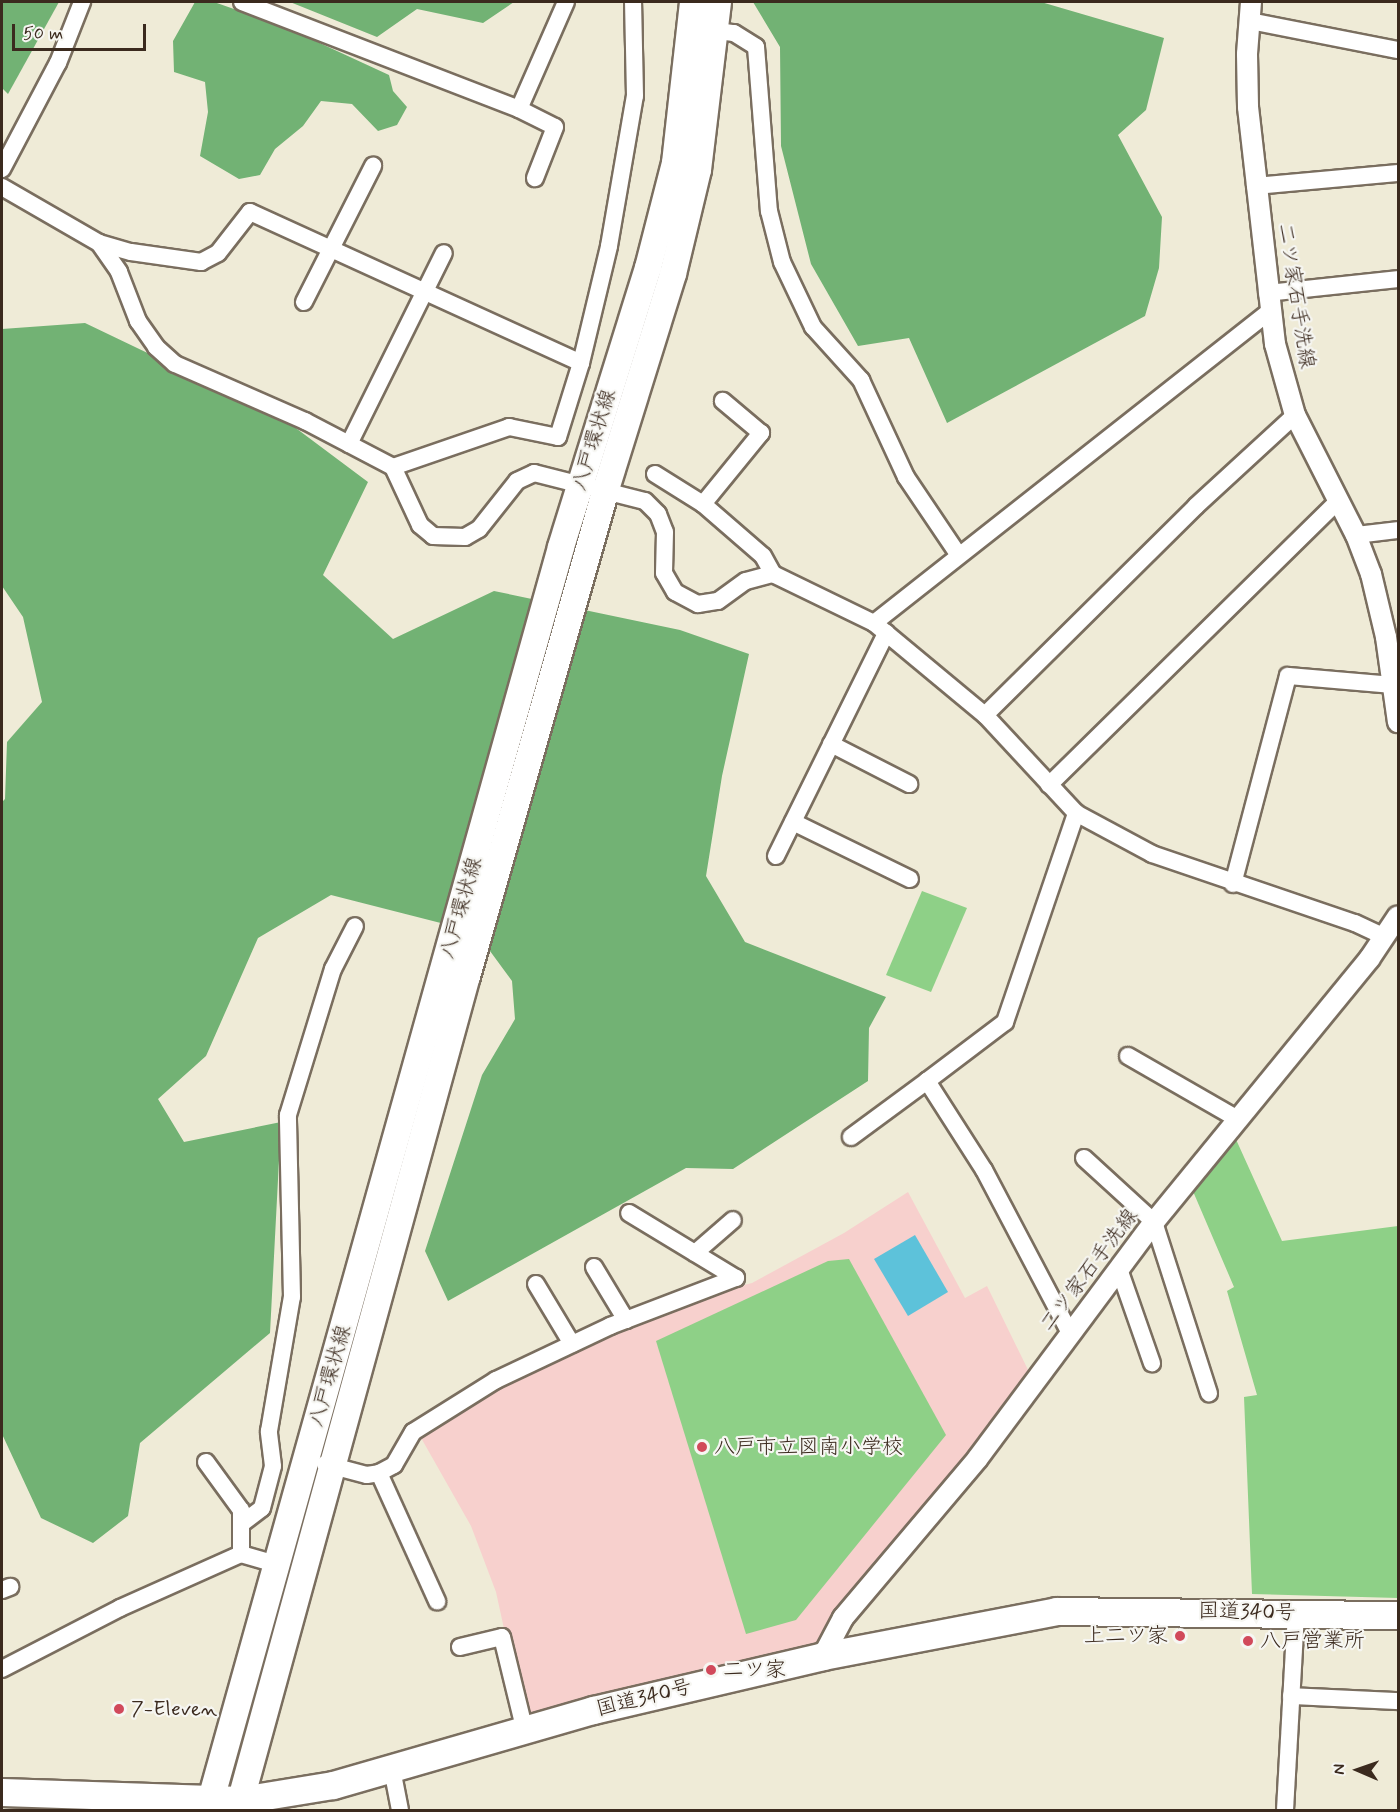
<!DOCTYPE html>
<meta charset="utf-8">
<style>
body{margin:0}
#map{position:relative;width:1400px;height:1812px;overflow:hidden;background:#efebd7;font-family:Mynerve,"Klee One",sans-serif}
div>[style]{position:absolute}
.built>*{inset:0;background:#f7d0cd}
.green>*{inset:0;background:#8ed087}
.forest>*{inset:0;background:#72b274}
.water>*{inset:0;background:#5dc2da}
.roads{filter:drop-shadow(2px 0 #7a6e5f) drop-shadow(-2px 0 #7a6e5f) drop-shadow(0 2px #7a6e5f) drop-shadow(0 -2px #7a6e5f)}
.minor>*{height:16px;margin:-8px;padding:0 8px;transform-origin:8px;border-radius:8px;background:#fff}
.tertiary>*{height:20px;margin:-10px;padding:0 10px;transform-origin:10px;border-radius:10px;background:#fff}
.primary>*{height:26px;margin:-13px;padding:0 13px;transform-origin:13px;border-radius:13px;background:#fff}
.trunk>*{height:27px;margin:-13.5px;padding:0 13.5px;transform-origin:13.5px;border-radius:13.5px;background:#fff}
.dots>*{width:16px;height:16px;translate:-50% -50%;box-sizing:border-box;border:3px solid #f6f6f2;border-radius:50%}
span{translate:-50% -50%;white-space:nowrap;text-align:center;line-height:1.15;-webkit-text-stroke:4.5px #f6f6f2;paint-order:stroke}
.street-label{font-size:21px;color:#3b2a1e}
.poi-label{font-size:21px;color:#3b2a1e}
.left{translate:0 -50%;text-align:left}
.right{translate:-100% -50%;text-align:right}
.frame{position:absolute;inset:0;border:3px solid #3b2a1e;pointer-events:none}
.north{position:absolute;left:1328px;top:1740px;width:60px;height:60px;-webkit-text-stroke:4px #f6f6f2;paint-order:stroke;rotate:272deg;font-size:16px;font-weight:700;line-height:24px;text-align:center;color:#3b2a1e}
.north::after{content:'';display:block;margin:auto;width:21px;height:27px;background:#3b2a1e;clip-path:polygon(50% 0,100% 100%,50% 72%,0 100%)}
.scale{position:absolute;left:12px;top:24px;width:134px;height:27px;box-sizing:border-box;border:3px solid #3b2a1e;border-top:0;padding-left:8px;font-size:18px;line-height:21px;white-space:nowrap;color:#3b2a1e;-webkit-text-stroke:4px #f6f6f2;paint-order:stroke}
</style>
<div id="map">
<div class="built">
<div style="clip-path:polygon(908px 1192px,965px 1298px,987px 1286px,1031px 1376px,969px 1457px,825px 1628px,817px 1644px,523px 1716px,496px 1592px,471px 1526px,420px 1436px,456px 1410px,581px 1344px,713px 1293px,752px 1283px,844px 1233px)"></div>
</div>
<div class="green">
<div style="clip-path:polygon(922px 891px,967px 908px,931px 992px,886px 975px)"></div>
<div style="clip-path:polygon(1234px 1135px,1282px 1241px,1398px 1226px,1398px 1598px,1252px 1594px,1244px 1397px,1257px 1395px,1227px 1291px,1234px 1287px,1192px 1189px)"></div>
<div style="clip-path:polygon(849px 1259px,946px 1435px,796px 1620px,746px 1634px,656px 1341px,828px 1261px)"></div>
</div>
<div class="forest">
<div style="clip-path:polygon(2px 2px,59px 2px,8px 94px,2px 88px)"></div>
<div style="clip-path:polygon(195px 2px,214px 2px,285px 27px,389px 75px,393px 91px,407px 107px,397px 125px,378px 131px,352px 104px,321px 101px,303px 126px,275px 149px,260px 175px,239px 179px,200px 156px,208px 112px,205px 82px,174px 72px,173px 41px)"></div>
<div style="clip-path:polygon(290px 2px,514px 2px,483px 23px,417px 9px,377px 37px)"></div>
<div style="clip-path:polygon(753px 2px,1041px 2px,1164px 38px,1146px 110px,1118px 135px,1162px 217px,1159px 268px,1145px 316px,947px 423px,909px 338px,858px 346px,811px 264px,781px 146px,780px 47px)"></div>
<div style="clip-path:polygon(85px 323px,281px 417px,368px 482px,323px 575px,393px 639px,494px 591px,680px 630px,749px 654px,722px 776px,706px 876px,745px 942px,886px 997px,869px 1028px,868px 1081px,733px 1169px,686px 1168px,448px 1301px,425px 1251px,482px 1075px,515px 1019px,512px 981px,476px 932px,331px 895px,258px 938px,206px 1056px,158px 1099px,184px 1142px,281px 1122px,270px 1333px,140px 1443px,128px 1516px,93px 1543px,41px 1518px,2px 1434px,2px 802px,5px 799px,7px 742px,42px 702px,23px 617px,2px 586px,2px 329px)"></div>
</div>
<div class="water">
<div style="clip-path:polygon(915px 1235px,948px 1292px,908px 1316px,874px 1259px)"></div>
</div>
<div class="roads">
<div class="minor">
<div style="left:242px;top:2px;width:297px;rotate:21.1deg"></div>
<div style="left:519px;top:109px;width:40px;rotate:26.6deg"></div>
<div style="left:555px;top:127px;width:55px;rotate:111.4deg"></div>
<div style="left:1250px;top:21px;width:151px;rotate:11.1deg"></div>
<div style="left:717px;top:31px;width:17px;rotate:7deg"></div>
<div style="left:734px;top:33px;width:26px;rotate:32deg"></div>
<div style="left:756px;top:47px;width:165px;rotate:85.5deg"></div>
<div style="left:769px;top:211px;width:53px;rotate:75.7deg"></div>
<div style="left:782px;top:262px;width:72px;rotate:64.5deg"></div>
<div style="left:813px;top:327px;width:72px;rotate:47.8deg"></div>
<div style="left:861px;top:380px;width:107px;rotate:65.1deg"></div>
<div style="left:906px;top:477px;width:93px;rotate:56deg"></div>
<div style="left:519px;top:109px;width:117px;rotate:-66.3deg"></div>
<div style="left:2px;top:169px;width:120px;rotate:-62.2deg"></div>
<div style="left:58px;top:63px;width:66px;rotate:-68.5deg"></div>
<div style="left:1255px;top:186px;width:144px;rotate:-5.2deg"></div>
<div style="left:2px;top:187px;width:112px;rotate:30deg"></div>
<div style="left:99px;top:243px;width:33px;rotate:16deg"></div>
<div style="left:131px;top:252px;width:71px;rotate:8.1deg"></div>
<div style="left:201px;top:262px;width:19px;rotate:-28deg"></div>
<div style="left:218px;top:253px;width:52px;rotate:-52deg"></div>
<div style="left:250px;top:212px;width:364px;rotate:24.5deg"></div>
<div style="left:99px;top:243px;width:35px;rotate:55deg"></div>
<div style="left:119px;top:272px;width:53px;rotate:68.8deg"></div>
<div style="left:138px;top:321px;width:32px;rotate:55deg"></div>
<div style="left:156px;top:347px;width:25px;rotate:42deg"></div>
<div style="left:175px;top:364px;width:142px;rotate:23.7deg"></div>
<div style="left:305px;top:421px;width:99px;rotate:27.6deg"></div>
<div style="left:393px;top:467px;width:64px;rotate:65deg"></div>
<div style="left:420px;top:525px;width:17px;rotate:40deg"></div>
<div style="left:433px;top:536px;width:32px;rotate:2deg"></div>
<div style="left:465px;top:537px;width:16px;rotate:-30deg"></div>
<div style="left:479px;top:529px;width:61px;rotate:-51.6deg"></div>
<div style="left:517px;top:481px;width:19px;rotate:-25deg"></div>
<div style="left:534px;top:473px;width:114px;rotate:14.2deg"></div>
<div style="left:645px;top:501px;width:18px;rotate:45deg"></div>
<div style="left:658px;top:514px;width:19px;rotate:69deg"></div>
<div style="left:665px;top:532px;width:41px;rotate:91.4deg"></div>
<div style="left:664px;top:573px;width:22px;rotate:60deg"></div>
<div style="left:675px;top:592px;width:26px;rotate:28deg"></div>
<div style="left:698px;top:604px;width:20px;rotate:-9deg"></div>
<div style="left:718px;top:601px;width:34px;rotate:-36deg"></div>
<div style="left:746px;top:581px;width:28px;rotate:-15deg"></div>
<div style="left:1267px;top:293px;width:132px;rotate:-6.1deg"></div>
<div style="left:304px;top:302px;width:153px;rotate:-63.1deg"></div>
<div style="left:349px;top:444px;width:213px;rotate:-63.6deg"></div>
<div style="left:393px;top:467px;width:123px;rotate:-19deg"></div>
<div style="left:509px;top:427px;width:50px;rotate:11.5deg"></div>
<div style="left:558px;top:437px;width:77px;rotate:-72.7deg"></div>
<div style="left:581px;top:363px;width:120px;rotate:-76.5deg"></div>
<div style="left:609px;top:246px;width:152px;rotate:-80.2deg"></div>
<div style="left:635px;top:96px;width:94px;rotate:-91.2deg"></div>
<div style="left:655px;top:474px;width:57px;rotate:32deg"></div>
<div style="left:703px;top:504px;width:79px;rotate:40.9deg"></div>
<div style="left:763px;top:556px;width:21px;rotate:61deg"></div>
<div style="left:773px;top:574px;width:112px;rotate:25.9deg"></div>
<div style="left:874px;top:623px;width:144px;rotate:39.7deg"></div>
<div style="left:985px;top:715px;width:134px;rotate:47.1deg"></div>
<div style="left:1076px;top:813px;width:86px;rotate:28.3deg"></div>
<div style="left:1152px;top:854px;width:214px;rotate:18.8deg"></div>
<div style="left:1355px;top:923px;width:33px;rotate:25deg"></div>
<div style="left:703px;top:504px;width:92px;rotate:-50.8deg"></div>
<div style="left:761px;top:433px;width:50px;rotate:-139.9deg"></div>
<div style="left:1356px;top:535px;width:42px;rotate:-6.8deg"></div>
<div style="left:874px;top:623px;width:504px;rotate:-38.23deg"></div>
<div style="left:985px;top:715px;width:297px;rotate:-44.7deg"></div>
<div style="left:1196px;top:506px;width:134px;rotate:-42.6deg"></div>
<div style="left:831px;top:744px;width:88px;rotate:27.1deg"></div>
<div style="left:1049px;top:785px;width:405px;rotate:-44.5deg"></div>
<div style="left:793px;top:822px;width:130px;rotate:26deg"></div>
<div style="left:776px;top:856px;width:249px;rotate:-63.7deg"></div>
<div style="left:1233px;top:884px;width:215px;rotate:-75.2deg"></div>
<div style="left:1288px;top:676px;width:106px;rotate:4.9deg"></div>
<div style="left:1128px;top:1056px;width:125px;rotate:29.9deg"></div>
<div style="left:851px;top:1137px;width:94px;rotate:-36.4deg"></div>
<div style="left:1084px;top:1158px;width:95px;rotate:42.4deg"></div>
<div style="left:1154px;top:1222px;width:180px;rotate:72.2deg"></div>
<div style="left:695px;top:1253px;width:50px;rotate:-41deg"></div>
<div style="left:594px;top:1267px;width:62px;rotate:58.9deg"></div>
<div style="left:1119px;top:1269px;width:100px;rotate:70.7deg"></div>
<div style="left:536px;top:1284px;width:70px;rotate:59deg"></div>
<div style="left:1071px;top:1335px;width:187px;rotate:-117.8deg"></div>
<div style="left:984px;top:1170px;width:106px;rotate:-122.6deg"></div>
<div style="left:927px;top:1081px;width:98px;rotate:-37.1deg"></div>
<div style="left:1005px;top:1022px;width:221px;rotate:-71.2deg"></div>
<div style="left:206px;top:1462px;width:59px;rotate:53.9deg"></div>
<div style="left:241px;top:1510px;width:44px;rotate:90deg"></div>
<div style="left:325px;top:1464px;width:43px;rotate:14.7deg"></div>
<div style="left:367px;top:1475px;width:12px;rotate:-9deg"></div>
<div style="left:379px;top:1473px;width:17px;rotate:-28deg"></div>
<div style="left:394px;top:1465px;width:38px;rotate:-60deg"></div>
<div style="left:413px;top:1432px;width:98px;rotate:-32.1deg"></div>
<div style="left:496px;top:1380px;width:126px;rotate:-25.3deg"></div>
<div style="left:610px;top:1326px;width:135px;rotate:-20.9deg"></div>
<div style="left:736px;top:1278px;width:125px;rotate:-148.7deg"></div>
<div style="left:379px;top:1473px;width:141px;rotate:65.6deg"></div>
<div style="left:241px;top:1524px;width:26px;rotate:-37deg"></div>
<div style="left:262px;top:1508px;width:43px;rotate:-75.3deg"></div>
<div style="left:273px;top:1466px;width:35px;rotate:-97deg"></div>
<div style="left:269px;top:1431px;width:136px;rotate:-80.3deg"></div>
<div style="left:292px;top:1297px;width:182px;rotate:-91.3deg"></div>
<div style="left:288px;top:1115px;width:153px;rotate:-72.9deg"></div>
<div style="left:333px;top:969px;width:48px;rotate:-62.9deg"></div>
<div style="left:2px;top:1590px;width:9px;rotate:-21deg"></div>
<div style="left:460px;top:1647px;width:43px;rotate:-13.4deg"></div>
<div style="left:502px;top:1637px;width:97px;rotate:76.3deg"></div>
<div style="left:2px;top:1669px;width:133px;rotate:-27.3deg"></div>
<div style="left:120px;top:1608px;width:133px;rotate:-24.1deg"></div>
<div style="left:241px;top:1554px;width:37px;rotate:16deg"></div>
<div style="left:1291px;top:1696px;width:107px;rotate:2.7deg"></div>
<div style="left:392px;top:1769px;width:42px;rotate:79deg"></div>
<div style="left:1285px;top:1810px;width:197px;rotate:-86.8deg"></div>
</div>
<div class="tertiary">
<div style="left:1251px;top:2px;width:52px;rotate:94.4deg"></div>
<div style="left:1247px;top:54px;width:53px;rotate:88.9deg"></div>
<div style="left:1248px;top:107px;width:239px;rotate:83.5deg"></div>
<div style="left:1275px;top:344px;width:74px;rotate:74.3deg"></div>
<div style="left:1295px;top:415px;width:135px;rotate:63.1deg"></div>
<div style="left:1356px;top:535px;width:42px;rotate:69deg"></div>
<div style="left:1371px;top:574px;width:65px;rotate:76.6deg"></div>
<div style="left:1386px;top:637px;width:86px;rotate:82deg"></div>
<div style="left:823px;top:1656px;width:43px;rotate:-62.2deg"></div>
<div style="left:843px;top:1618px;width:209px;rotate:-49.8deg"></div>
<div style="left:978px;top:1458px;width:294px;rotate:-53.3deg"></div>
<div style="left:1154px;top:1222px;width:341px;rotate:-50.7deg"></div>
<div style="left:1370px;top:958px;width:50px;rotate:-56.3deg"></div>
</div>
<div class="primary">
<div style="left:208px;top:1810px;width:1311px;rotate:-74.38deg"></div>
<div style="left:561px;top:547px;width:292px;rotate:-72.7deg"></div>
<div style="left:648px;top:268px;width:108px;rotate:-75.6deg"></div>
<div style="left:675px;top:163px;width:162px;rotate:-83.6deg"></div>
<div style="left:238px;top:1810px;width:865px;rotate:-74.65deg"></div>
<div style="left:467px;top:976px;width:506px;rotate:-74.07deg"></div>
<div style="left:606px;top:489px;width:225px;rotate:-72.7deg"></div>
<div style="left:673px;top:274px;width:107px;rotate:-76.5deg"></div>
<div style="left:698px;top:170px;width:169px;rotate:-83.2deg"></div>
</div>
<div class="trunk">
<div style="left:2px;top:1792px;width:239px;rotate:1.9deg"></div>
<div style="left:241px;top:1800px;width:93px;rotate:-9.3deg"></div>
<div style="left:333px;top:1785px;width:271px;rotate:-16.1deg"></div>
<div style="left:593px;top:1710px;width:236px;rotate:-13.2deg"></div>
<div style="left:823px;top:1656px;width:237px;rotate:-10.9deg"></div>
<div style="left:1056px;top:1611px;width:342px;rotate:0.7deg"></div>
</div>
</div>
<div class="dots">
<div style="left:702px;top:1447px;background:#d1495b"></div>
<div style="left:1180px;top:1636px;background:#d1495b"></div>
<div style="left:1248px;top:1641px;background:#d1495b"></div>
<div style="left:711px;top:1670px;background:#d1495b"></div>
<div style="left:119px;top:1709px;background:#d1495b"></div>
</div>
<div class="street-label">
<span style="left:1296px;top:296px;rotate:81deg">二ツ家石手洗線</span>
<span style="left:594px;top:440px;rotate:-73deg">八戸環状線</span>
<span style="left:461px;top:908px;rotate:-74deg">八戸環状線</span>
<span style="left:1089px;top:1270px;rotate:-53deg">二ツ家石手洗線</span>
<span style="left:330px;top:1376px;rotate:-74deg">八戸環状線</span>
<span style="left:1247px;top:1612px;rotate:1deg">国道340号</span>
<span style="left:644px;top:1698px;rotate:-14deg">国道340号</span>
</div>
<div class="poi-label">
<span class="left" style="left:714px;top:1447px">八戸市立図南小学校</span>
<span class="right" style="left:1168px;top:1636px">上二ツ家</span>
<span class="left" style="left:1260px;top:1641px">八戸営業所</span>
<span class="left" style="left:723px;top:1670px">二ツ家</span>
<span class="left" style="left:131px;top:1709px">7-Eleven</span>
</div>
<div class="frame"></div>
<div class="north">N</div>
<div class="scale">50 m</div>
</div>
